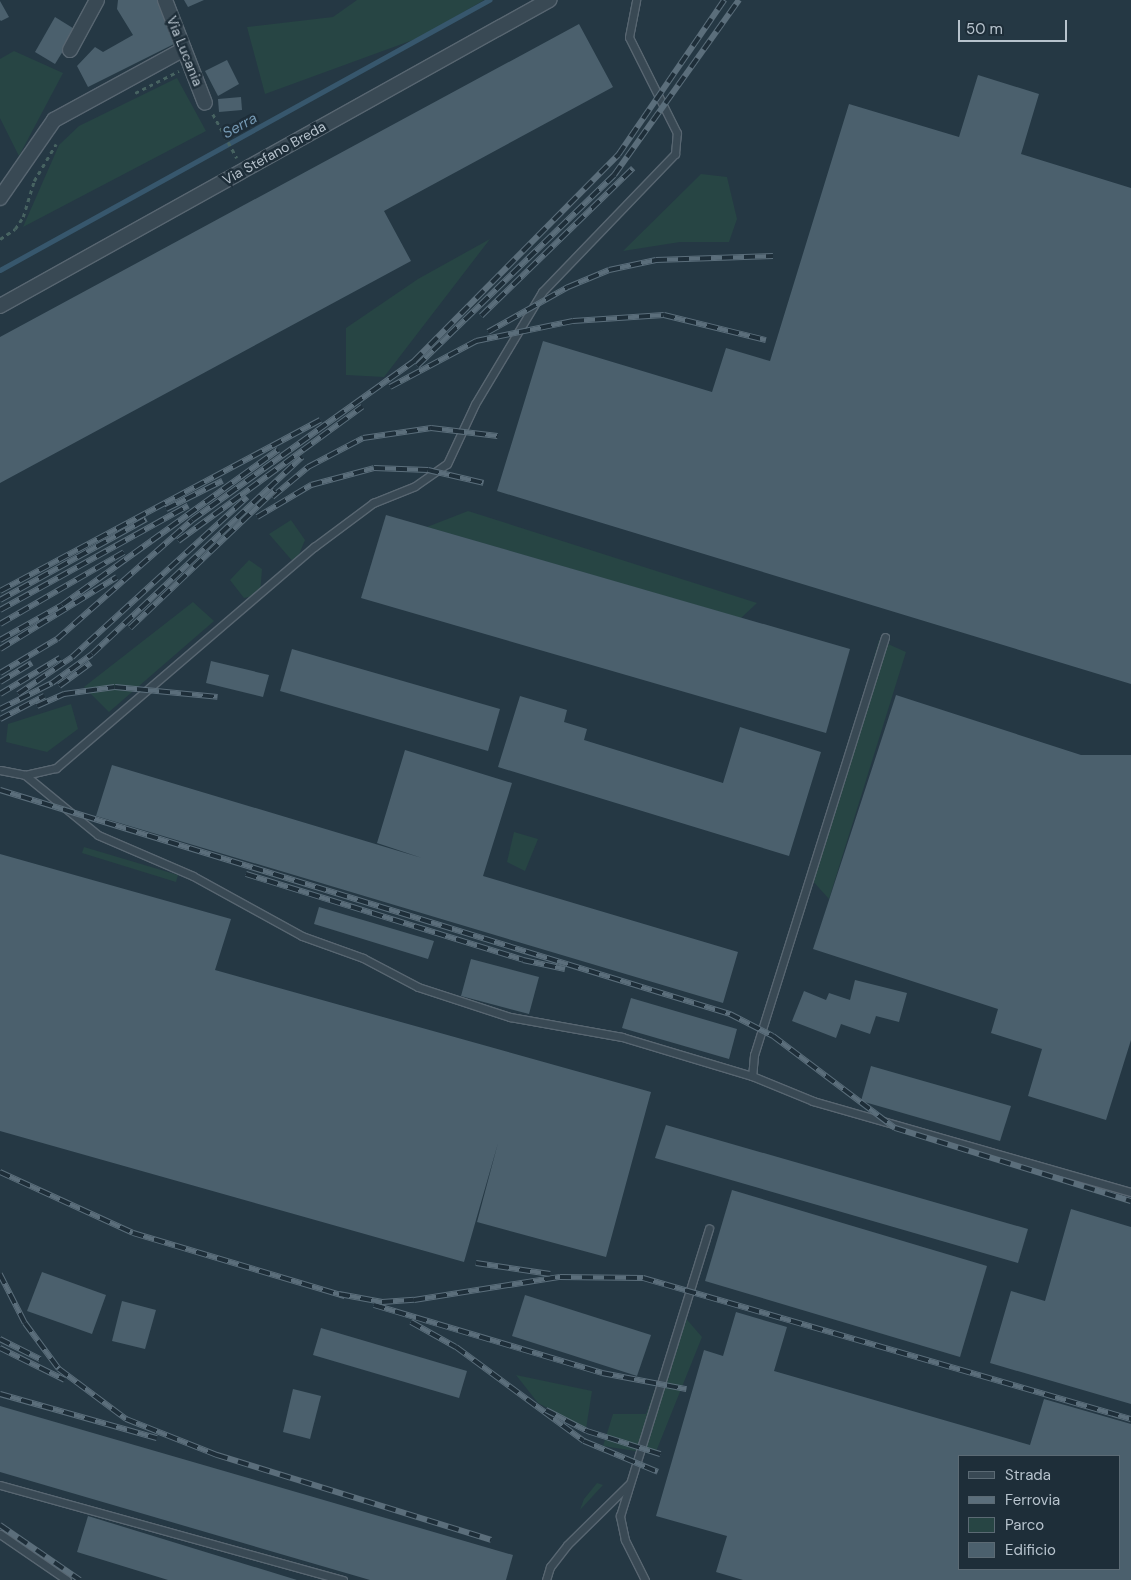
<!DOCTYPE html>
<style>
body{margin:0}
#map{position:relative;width:1131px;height:1580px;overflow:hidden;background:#253844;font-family:"DM Sans",sans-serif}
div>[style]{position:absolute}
.green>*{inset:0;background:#274544}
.stream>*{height:4.5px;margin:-2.25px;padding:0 2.25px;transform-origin:2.25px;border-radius:2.25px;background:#37576d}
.building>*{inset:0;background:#4b606d}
.path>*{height:2.5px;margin-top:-1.25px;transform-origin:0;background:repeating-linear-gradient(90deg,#476361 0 4px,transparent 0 8px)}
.roads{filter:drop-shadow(1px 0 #586671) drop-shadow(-1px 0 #586671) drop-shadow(0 1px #586671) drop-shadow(0 -1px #586671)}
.service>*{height:7px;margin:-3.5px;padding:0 3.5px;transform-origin:3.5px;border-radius:3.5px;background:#394954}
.minor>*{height:14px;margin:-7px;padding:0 7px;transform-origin:7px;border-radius:7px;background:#394954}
.rail>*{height:5.5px;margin-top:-2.75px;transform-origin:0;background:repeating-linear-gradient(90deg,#1e2e39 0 11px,#5b6e7b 0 22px);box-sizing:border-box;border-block:1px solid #5b6e7b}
span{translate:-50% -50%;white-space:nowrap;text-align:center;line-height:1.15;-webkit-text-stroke:5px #1e2e39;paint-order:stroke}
.street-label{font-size:14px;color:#b7c3cd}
.water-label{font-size:15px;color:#7599b3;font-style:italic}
.legend{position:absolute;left:958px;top:1455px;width:162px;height:115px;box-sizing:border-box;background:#1e2e39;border:1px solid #5b6a74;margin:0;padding:6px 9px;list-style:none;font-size:15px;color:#b7c3cd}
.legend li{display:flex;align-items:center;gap:10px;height:25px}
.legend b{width:25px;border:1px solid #5b6a74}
.scale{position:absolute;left:958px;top:20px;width:109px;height:22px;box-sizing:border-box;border:2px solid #b7c3cd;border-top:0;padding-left:6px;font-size:15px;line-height:18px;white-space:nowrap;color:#b7c3cd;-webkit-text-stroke:4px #1e2e39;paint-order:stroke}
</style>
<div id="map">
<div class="green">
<div style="clip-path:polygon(357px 0,484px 0,421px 37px,265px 94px,247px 27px,333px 17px)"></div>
<div style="clip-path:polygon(14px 51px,63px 73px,19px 156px,0 118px,0 59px)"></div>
<div style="clip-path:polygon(177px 78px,206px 131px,23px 227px,59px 145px,79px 126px)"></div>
<div style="clip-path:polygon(701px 174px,727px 177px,737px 219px,729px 242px,680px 242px,623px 251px)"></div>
<div style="clip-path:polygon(490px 239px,384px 377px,346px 375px,346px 328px,418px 279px)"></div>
<div style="clip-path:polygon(468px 511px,757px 603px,741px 618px,427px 527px)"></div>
<div style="clip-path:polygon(291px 520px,305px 540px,295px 564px,269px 534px)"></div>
<div style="clip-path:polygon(249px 560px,262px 569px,260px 595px,244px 598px,230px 580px)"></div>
<div style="clip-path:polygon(193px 602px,214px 621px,109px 712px,84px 687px)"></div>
<div style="clip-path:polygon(879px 640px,906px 652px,829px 899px,811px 879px)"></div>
<div style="clip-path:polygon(71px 704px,78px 729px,47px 752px,6px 742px,8px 724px)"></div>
<div style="clip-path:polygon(514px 832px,538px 839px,525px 871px,507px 862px)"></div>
<div style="clip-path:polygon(84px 847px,178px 875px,176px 882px,82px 853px)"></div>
<div style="clip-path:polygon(682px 1314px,702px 1337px,655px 1454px,603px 1446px,613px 1414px,646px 1414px)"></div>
<div style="clip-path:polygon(516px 1375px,592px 1391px,586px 1429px,538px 1403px)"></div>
<div style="clip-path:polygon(597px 1483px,603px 1485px,580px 1510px,584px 1499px)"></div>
</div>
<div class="stream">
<div style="left:0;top:270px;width:559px;rotate:-28.91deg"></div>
</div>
<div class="building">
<div style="clip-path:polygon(118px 0,157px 0,178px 42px,88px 87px,77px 66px,95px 47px,103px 52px,133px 35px,117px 9px)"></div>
<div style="clip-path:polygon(184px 0,204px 0,188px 7px)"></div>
<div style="clip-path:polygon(0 1px,9px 17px,1px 21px,0 20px)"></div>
<div style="clip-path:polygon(55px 17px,76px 30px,55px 64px,35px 52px)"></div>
<div style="clip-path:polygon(579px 24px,613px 87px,384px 211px,411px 261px,0 483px,0 337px)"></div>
<div style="clip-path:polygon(227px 60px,239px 84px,218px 96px,205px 71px)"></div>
<div style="clip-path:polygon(978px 75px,1039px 94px,1021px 154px,1131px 188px,1131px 684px,497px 491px,543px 341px,712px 392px,726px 348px,770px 361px,849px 104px,959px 137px)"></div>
<div style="clip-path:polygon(241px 97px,242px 110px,219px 112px,218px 99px)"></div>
<div style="clip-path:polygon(386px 515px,850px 649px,826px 733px,361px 598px)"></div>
<div style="clip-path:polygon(292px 649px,500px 709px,488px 751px,280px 691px)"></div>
<div style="clip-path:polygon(211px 661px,269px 675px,263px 697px,206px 683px)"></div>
<div style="clip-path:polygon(896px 695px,1081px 755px,1131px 755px,1131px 1040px,1106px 1120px,1028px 1096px,1042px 1049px,991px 1033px,998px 1009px,813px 949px)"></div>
<div style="clip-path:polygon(520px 696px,567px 710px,564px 722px,587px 729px,584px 740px,723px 783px,740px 727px,821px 752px,789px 856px,498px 767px)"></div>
<div style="clip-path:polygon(405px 750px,512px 783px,483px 876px,738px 952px,723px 1003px,96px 816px,112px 765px,422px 858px,377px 843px)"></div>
<div style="clip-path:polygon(0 854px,231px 919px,215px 970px,651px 1092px,606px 1257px,477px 1222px,498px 1143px,464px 1262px,0 1131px)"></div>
<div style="clip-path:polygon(319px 907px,434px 941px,428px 959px,314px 924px)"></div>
<div style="clip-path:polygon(471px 959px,539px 977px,529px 1014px,461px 996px)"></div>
<div style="clip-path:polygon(855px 980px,907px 993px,899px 1022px,876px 1016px,870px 1034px,841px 1024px,836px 1038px,792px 1021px,804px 991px,826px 1000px,829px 993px,850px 1000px)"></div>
<div style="clip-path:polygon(631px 998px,737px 1029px,729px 1059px,622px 1028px)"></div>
<div style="clip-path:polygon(871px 1066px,1011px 1106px,1000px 1141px,861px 1101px)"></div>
<div style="clip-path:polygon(666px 1125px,1028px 1229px,1018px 1263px,655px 1158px)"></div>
<div style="clip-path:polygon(732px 1190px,987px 1266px,960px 1357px,705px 1281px)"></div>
<div style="clip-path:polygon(1071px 1209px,1131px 1227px,1131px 1404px,990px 1363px,1011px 1291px,1045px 1301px)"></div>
<div style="clip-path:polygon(42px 1272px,106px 1295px,92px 1334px,27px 1311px)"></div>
<div style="clip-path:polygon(525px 1295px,651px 1335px,637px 1376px,512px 1336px)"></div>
<div style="clip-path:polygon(122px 1301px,156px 1310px,145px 1349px,112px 1341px)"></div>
<div style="clip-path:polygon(evenodd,736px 1312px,787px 1327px,774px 1371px,1030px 1445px,1044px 1399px,1131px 1424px,1131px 1580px,743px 1580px,716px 1572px,727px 1536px,656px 1516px,704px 1350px,723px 1356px,736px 1312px,960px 1456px,1120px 1456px,1120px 1569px,960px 1569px,960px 1456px)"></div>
<div style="clip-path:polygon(321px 1328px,467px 1371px,459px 1398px,313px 1355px)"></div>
<div style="clip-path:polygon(293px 1389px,321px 1396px,310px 1439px,283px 1432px)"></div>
<div style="clip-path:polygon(0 1406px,513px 1555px,506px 1580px,370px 1580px,0 1472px)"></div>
<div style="clip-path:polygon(88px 1516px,297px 1580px,168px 1580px,77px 1552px)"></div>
</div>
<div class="path">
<div style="left:135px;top:93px;width:49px;rotate:-26.6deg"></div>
<div style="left:213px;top:114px;width:50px;rotate:61.4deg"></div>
<div style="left:0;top:239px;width:18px;rotate:-34deg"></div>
<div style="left:15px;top:229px;width:14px;rotate:-56deg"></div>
<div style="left:23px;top:217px;width:38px;rotate:-73deg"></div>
<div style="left:34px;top:181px;width:43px;rotate:-59.3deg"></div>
</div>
<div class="roads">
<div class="service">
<div style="left:885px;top:637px;width:438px;rotate:107.4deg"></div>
<div style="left:754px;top:1055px;width:21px;rotate:95deg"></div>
<div style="left:752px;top:1076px;width:66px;rotate:22.3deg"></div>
<div style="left:813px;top:1101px;width:331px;rotate:16deg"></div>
<div style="left:0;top:770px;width:25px;rotate:11deg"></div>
<div style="left:25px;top:775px;width:32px;rotate:-13deg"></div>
<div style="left:56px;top:768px;width:340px;rotate:-40.6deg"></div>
<div style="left:314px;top:547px;width:74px;rotate:-36.7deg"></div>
<div style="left:373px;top:503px;width:45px;rotate:-22deg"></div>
<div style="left:415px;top:486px;width:39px;rotate:-35deg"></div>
<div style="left:447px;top:464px;width:66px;rotate:-65deg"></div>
<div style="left:475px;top:404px;width:131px;rotate:-59.1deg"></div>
<div style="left:542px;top:292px;width:192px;rotate:-46.1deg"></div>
<div style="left:675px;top:154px;width:21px;rotate:-85deg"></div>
<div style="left:677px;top:133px;width:107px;rotate:-116.6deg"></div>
<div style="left:629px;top:37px;width:38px;rotate:-79deg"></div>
<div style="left:25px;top:775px;width:94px;rotate:39.4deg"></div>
<div style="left:98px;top:835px;width:103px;rotate:23.3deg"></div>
<div style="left:193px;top:876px;width:124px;rotate:28.8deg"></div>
<div style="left:302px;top:936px;width:65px;rotate:19.8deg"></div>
<div style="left:363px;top:958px;width:62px;rotate:27.8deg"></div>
<div style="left:418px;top:987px;width:97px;rotate:18.1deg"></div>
<div style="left:510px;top:1017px;width:114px;rotate:10.1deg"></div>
<div style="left:622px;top:1037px;width:136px;rotate:16.7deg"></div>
<div style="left:0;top:1485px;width:356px;rotate:15.5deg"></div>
<div style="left:0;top:1534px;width:81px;rotate:34.5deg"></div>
<div style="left:546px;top:1580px;width:14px;rotate:-73deg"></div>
<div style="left:550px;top:1567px;width:28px;rotate:-52deg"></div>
<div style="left:567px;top:1545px;width:87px;rotate:-44.5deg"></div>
<div style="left:645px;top:1580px;width:45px;rotate:-116.6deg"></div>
<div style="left:625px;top:1540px;width:25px;rotate:-102deg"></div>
<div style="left:620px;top:1516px;width:301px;rotate:-72.8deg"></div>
</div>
<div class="minor">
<div style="left:165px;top:0;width:110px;rotate:68.8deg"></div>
<div style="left:70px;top:50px;width:57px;rotate:-61.6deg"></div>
<div style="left:0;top:198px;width:95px;rotate:-55.3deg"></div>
<div style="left:54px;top:120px;width:148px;rotate:-28.6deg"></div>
<div style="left:0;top:306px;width:629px;rotate:-29.13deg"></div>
</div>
</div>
<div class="rail">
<div style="left:481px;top:316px;width:212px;rotate:-44.2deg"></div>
<div style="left:488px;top:332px;width:92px;rotate:-29.4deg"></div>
<div style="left:568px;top:287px;width:44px;rotate:-22.5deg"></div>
<div style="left:609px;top:270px;width:48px;rotate:-12deg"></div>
<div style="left:656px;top:260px;width:117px;rotate:-2deg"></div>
<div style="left:417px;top:366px;width:274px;rotate:-44.1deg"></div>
<div style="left:614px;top:175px;width:215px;rotate:-54.5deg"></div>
<div style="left:390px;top:387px;width:98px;rotate:-28.1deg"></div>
<div style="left:476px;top:341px;width:99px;rotate:-11.7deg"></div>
<div style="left:573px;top:321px;width:91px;rotate:-3.8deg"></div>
<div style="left:664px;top:315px;width:105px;rotate:13.8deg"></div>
<div style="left:272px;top:497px;width:47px;rotate:-39.8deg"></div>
<div style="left:308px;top:467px;width:62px;rotate:-27.8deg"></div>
<div style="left:363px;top:438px;width:69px;rotate:-8.4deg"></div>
<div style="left:431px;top:428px;width:67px;rotate:6.8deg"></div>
<div style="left:166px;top:509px;width:63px;rotate:-26.6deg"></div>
<div style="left:257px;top:517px;width:63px;rotate:-30.7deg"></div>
<div style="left:311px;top:485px;width:65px;rotate:-15.1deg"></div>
<div style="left:374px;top:468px;width:54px;rotate:2.1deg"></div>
<div style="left:428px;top:470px;width:57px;rotate:13.1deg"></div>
<div style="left:178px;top:541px;width:228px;rotate:-36.1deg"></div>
<div style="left:0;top:591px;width:363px;rotate:-28.1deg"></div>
<div style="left:0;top:600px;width:167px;rotate:-29deg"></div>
<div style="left:0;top:610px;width:215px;rotate:-29deg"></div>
<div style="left:0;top:624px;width:143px;rotate:-30.1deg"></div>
<div style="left:130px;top:628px;width:200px;rotate:-43.6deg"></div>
<div style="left:0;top:640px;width:71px;rotate:-29.4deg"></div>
<div style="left:62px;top:605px;width:266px;rotate:-35.7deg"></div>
<div style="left:0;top:649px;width:137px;rotate:-31.6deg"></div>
<div style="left:0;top:673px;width:66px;rotate:-30.8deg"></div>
<div style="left:57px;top:639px;width:180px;rotate:-41.4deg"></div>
<div style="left:192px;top:520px;width:273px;rotate:-35.6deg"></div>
<div style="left:414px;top:361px;width:290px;rotate:-45.3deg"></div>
<div style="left:618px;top:155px;width:188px;rotate:-55.6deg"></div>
<div style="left:0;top:682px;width:37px;rotate:-31deg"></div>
<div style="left:59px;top:686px;width:39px;rotate:-36deg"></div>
<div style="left:0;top:694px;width:70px;rotate:-31deg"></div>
<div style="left:18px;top:694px;width:65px;rotate:-34.4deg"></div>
<div style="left:72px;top:657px;width:237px;rotate:-42.4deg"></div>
<div style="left:37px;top:706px;width:30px;rotate:-24deg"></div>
<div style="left:64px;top:694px;width:51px;rotate:-7.8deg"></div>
<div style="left:115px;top:687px;width:103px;rotate:5.5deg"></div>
<div style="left:0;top:709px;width:58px;rotate:-26.6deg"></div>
<div style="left:52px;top:683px;width:49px;rotate:-35.9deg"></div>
<div style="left:92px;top:654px;width:288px;rotate:-43.2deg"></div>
<div style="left:0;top:719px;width:50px;rotate:-27.6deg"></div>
<div style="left:0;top:790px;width:764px;rotate:17.06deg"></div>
<div style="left:730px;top:1014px;width:48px;rotate:27.1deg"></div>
<div style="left:773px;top:1036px;width:153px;rotate:37deg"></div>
<div style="left:895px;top:1128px;width:247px;rotate:17.2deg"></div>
<div style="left:246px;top:874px;width:290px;rotate:17.2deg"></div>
<div style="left:523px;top:960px;width:43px;rotate:12.1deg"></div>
<div style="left:0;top:1172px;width:146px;rotate:24.6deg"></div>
<div style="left:133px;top:1233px;width:221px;rotate:16.6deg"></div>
<div style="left:476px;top:1263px;width:75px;rotate:8.5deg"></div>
<div style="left:0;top:1274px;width:55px;rotate:63deg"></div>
<div style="left:25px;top:1323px;width:57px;rotate:53.5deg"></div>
<div style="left:59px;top:1369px;width:84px;rotate:36.7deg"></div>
<div style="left:126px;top:1419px;width:98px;rotate:21.6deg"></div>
<div style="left:217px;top:1455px;width:287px;rotate:17.2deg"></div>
<div style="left:339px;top:1294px;width:44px;rotate:10.5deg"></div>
<div style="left:382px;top:1302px;width:32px;rotate:-4deg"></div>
<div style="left:414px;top:1300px;width:148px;rotate:-9deg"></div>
<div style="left:560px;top:1277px;width:83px;rotate:0.7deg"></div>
<div style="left:643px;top:1278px;width:508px;rotate:16.12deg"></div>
<div style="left:374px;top:1305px;width:238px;rotate:16.6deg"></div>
<div style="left:602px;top:1373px;width:86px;rotate:10.8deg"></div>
<div style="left:411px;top:1322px;width:51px;rotate:29.1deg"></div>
<div style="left:456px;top:1347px;width:159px;rotate:36.3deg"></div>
<div style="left:584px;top:1441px;width:80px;rotate:22.7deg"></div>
<div style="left:0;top:1339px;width:45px;rotate:26.6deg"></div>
<div style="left:0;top:1348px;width:72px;rotate:26.2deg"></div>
<div style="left:0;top:1394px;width:163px;rotate:15.7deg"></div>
<div style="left:546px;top:1410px;width:46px;rotate:27.1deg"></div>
<div style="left:587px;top:1431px;width:77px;rotate:17.5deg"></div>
<div style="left:0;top:1525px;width:97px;rotate:34.5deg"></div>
</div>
<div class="street-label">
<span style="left:185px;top:51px;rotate:68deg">Via Lucania</span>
<span style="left:274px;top:153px;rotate:-29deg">Via Stefano Breda</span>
</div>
<div class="water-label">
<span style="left:240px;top:126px;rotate:-29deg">Serra</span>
</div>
<ul class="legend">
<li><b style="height:6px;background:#394954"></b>Strada</li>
<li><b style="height:6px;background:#5b6e7b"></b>Ferrovia</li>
<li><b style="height:14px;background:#274544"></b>Parco</li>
<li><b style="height:14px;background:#4b606d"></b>Edificio</li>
</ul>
<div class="scale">50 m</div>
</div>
